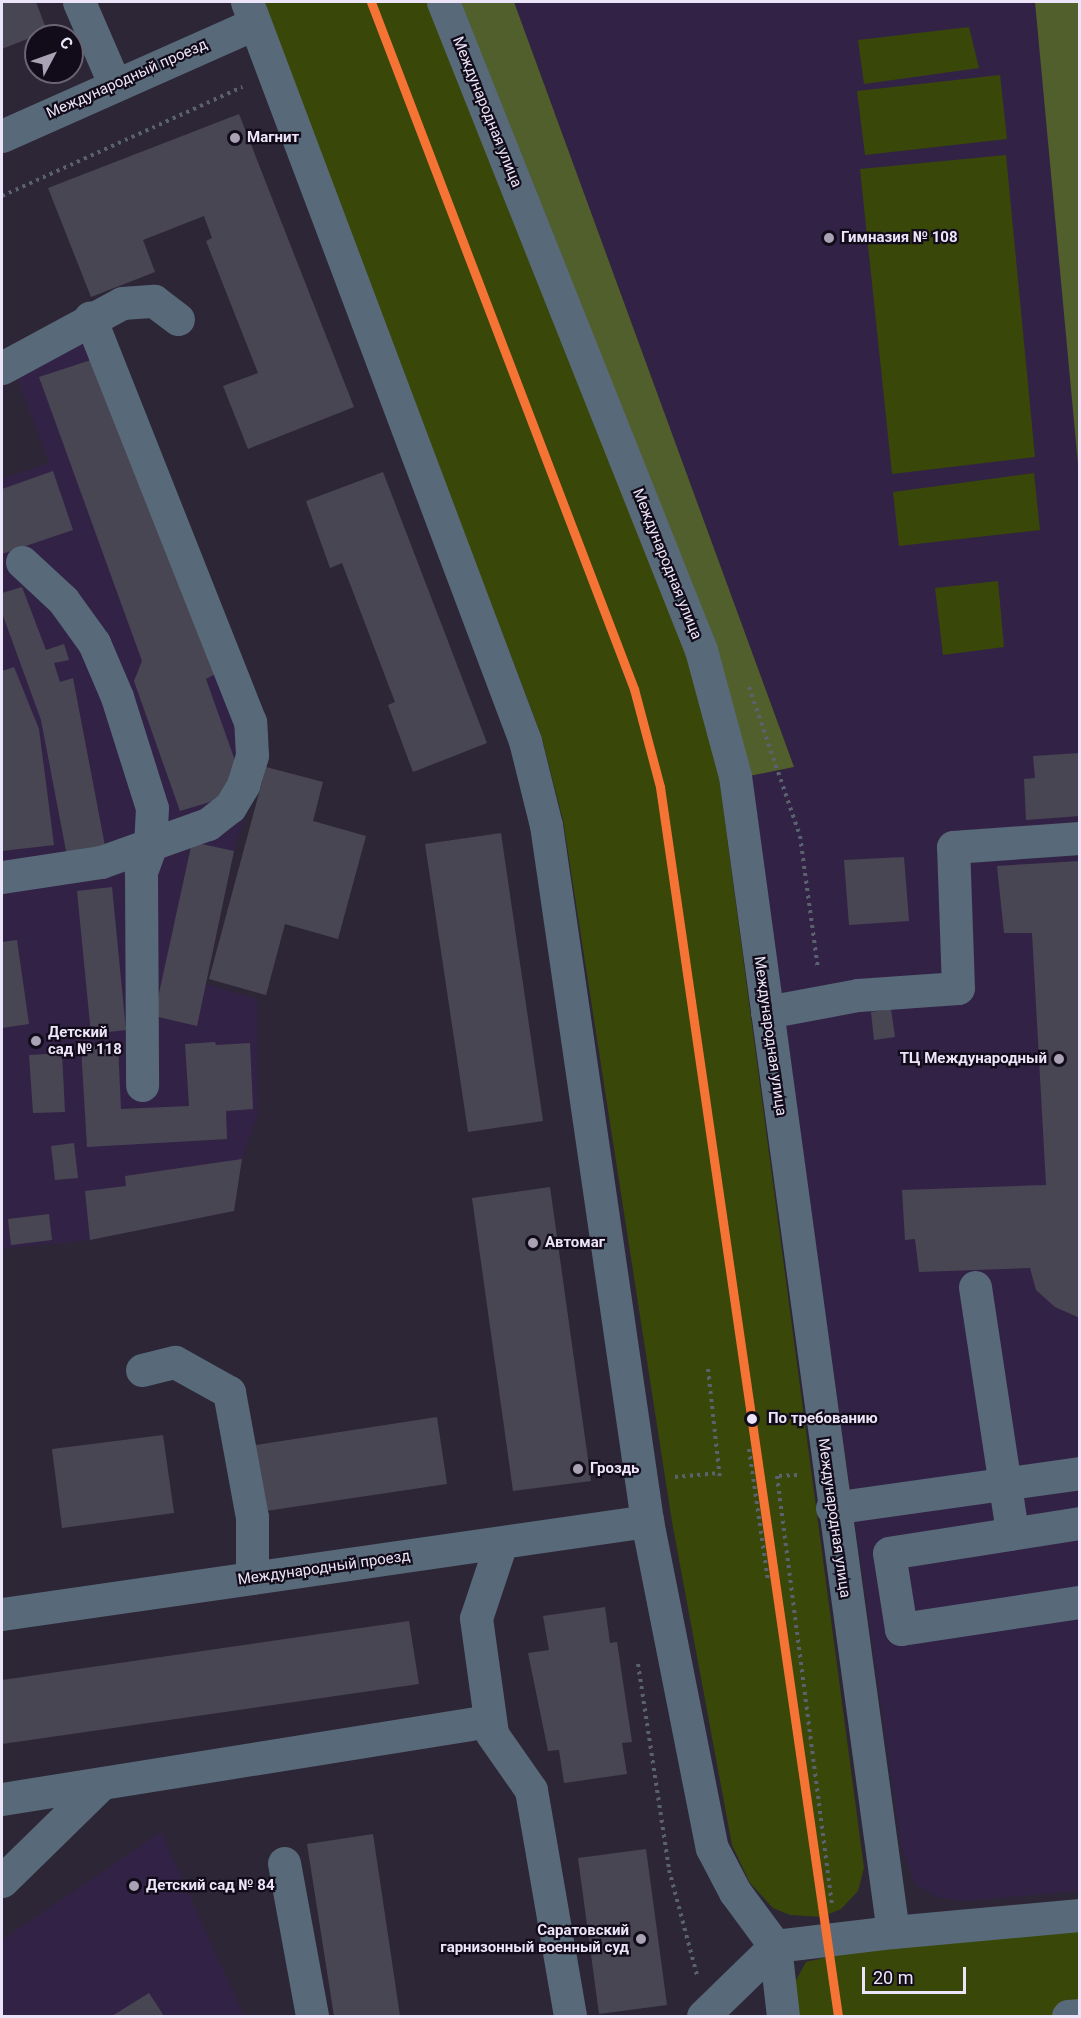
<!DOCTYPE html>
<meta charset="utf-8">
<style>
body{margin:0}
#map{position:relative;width:1081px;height:2018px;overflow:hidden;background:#2d2636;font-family:Roboto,sans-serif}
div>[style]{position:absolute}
.built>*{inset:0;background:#322346}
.green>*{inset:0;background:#394709}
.forest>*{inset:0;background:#505f2b}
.building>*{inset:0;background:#494654}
.path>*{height:4px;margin-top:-2px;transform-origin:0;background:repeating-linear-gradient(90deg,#5b626f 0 3px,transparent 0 7.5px)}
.minor>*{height:33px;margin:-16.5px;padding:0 16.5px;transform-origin:16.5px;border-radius:16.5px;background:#586979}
.tram-1>*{height:9px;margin:-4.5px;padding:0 4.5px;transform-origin:4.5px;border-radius:4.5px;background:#f57335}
.dots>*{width:16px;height:16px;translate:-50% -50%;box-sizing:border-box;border:3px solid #120c1a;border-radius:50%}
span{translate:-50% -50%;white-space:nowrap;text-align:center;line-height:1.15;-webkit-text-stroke:4.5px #120c1a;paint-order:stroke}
.street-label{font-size:15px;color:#ece5f9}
.poi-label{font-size:15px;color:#ece5f9;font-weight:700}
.left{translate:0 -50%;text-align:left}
.right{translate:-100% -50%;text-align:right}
.stop-label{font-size:15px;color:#ece5f9;font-weight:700}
.frame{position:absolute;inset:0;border:3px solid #ece5f9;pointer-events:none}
.north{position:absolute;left:24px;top:24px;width:60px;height:60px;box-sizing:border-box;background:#120c1a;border:2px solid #696373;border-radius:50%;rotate:49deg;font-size:16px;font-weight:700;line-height:24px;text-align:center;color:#ece5f9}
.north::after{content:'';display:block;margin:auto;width:21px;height:27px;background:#a9a2b5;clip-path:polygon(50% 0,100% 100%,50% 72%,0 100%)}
.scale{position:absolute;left:862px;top:1967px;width:104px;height:27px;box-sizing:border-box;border:3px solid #ece5f9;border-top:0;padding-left:8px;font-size:18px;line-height:21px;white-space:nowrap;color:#ece5f9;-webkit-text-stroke:4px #120c1a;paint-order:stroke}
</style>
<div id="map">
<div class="built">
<div style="clip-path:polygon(514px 2px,1035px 2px,1080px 475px,1079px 1891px,965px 1901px,939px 1898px,915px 1884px,901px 1846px,749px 776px,794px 767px)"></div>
<div style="clip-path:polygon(85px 338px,258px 776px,234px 851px,206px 984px,257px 999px,258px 1114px,242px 1159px,234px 1211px,90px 1240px,2px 1249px,2px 479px,49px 463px,14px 369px)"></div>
<div style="clip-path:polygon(161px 1832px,244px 2016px,2px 2016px,2px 1940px)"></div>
</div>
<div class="green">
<div style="clip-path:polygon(265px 2px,431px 2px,689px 652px,719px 777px,864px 1868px,858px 1891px,841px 1909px,822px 1917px,790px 1915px,773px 1908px,750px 1883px,732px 1845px,672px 1522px,563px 820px,541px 735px,288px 72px)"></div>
<div style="clip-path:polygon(969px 27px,979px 68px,864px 84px,858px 40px)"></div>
<div style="clip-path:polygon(1000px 75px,1007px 139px,865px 155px,857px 91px)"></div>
<div style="clip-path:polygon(1006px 155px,1035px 457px,892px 474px,860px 169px)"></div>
<div style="clip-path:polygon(1034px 473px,1040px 530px,899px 546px,893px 492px)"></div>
<div style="clip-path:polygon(998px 581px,1004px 647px,943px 655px,935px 588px)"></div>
<div style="clip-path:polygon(1079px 1927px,1079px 2016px,797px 2016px,794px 1984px,806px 1962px,879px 1945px)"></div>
</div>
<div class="forest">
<div style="clip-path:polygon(457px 2px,514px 2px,794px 767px,749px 776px)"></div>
<div style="clip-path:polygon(1035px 2px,1079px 2px,1079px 475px)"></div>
</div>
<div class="building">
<div style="clip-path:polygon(2px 2px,36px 2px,47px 31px,2px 49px)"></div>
<div style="clip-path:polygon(239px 114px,354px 407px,248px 449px,223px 386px,258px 373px,206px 241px,212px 238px,204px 216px,143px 240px,155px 272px,91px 297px,48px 188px)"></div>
<div style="clip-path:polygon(94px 359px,219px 672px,206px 679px,238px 769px,223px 798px,180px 811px,134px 681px,142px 661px,39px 377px)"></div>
<div style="clip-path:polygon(53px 471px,73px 530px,2px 554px,2px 489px)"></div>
<div style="clip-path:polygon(383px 472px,487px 743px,413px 772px,388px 705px,395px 702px,342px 563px,330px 568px,306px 501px)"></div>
<div style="clip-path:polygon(22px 587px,46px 650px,64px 644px,69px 660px,54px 663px,60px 682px,73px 678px,106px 851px,67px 856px,41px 720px,2px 613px,2px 593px)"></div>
<div style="clip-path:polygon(14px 667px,39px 729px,54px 845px,2px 851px,2px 671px)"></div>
<div style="clip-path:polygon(1080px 753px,1080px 816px,1026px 820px,1024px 779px,1035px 778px,1033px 756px)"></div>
<div style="clip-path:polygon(266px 767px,323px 782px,313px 821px,366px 836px,338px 939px,285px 924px,266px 995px,209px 979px)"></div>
<div style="clip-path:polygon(501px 833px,543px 1121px,468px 1132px,425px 844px)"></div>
<div style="clip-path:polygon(192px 842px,234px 851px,197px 1026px,154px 1016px)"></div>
<div style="clip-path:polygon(904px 857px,909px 921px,849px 925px,844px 860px)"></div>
<div style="clip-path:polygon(1080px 861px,1080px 1318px,1055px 1307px,1036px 1290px,1030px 1268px,919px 1272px,915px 1239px,905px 1240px,902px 1190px,1046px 1185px,1032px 933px,1004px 933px,997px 866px)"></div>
<div style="clip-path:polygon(112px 887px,126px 1030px,91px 1034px,77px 891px)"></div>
<div style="clip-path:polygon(17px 940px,29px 1024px,2px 1028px,2px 942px)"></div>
<div style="clip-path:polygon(891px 1009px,895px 1037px,874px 1040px,871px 1012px)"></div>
<div style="clip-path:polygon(215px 1042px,216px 1045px,250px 1043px,253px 1109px,226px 1111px,227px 1139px,87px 1147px,81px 1047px,118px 1045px,121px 1109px,189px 1106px,185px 1044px)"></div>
<div style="clip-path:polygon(62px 1053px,65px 1112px,33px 1113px,29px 1055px)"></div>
<div style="clip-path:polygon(74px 1143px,78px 1178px,55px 1180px,51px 1146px)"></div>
<div style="clip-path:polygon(242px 1159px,234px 1211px,90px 1240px,85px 1191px,126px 1186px,125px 1176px)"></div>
<div style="clip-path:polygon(550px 1187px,591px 1481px,513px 1491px,472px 1198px)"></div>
<div style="clip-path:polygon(49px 1214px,52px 1240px,11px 1245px,8px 1219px)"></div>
<div style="clip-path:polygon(437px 1417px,447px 1484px,259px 1512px,249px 1446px)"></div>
<div style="clip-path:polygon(163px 1435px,174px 1513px,62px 1528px,52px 1449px)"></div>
<div style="clip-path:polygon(605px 1607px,610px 1643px,617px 1642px,632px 1742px,622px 1743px,627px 1774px,564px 1783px,559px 1750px,548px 1751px,528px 1653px,549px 1650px,543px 1616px)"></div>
<div style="clip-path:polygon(409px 1621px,419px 1684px,2px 1744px,2px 1680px)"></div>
<div style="clip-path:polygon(373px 1834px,400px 2016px,334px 2016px,307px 1844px)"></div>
<div style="clip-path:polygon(646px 1849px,667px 2005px,599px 2014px,578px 1858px)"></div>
<div style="clip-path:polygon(149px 1993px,164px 2016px,112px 2016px)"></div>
</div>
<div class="path">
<div style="left:2px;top:196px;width:264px;rotate:-24.4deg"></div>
<div style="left:749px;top:687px;width:157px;rotate:71.1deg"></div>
<div style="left:800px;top:836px;width:135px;rotate:82.3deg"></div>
<div style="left:708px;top:1369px;width:111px;rotate:83.8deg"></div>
<div style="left:749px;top:1449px;width:133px;rotate:81.8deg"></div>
<div style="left:797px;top:1475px;width:20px;rotate:177deg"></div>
<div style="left:777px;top:1476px;width:433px;rotate:82.7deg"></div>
<div style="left:675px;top:1477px;width:45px;rotate:-5.1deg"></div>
<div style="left:638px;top:1664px;width:208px;rotate:81.4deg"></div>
<div style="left:669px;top:1870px;width:109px;rotate:75.1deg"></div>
</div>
<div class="minor">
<div style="left:79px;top:2px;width:90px;rotate:66.6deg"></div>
<div style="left:247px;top:2px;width:790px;rotate:69.38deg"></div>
<div style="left:525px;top:741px;width:87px;rotate:76deg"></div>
<div style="left:546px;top:825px;width:703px;rotate:81.74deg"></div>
<div style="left:647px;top:1521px;width:333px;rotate:78.8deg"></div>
<div style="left:712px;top:1848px;width:50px;rotate:62.4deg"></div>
<div style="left:735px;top:1892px;width:67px;rotate:53.5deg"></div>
<div style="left:775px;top:1946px;width:70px;rotate:83.5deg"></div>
<div style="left:443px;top:2px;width:697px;rotate:68.29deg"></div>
<div style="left:701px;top:650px;width:131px;rotate:74.9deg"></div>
<div style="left:735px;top:776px;width:1167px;rotate:82.22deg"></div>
<div style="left:893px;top:1932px;width:188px;rotate:-5.2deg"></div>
<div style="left:2px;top:136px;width:276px;rotate:-24deg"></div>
<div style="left:2px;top:368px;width:136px;rotate:-28.4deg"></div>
<div style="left:122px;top:303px;width:32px;rotate:-4deg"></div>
<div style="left:154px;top:301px;width:30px;rotate:37deg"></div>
<div style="left:22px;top:562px;width:56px;rotate:42.8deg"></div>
<div style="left:63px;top:600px;width:53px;rotate:54.2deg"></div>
<div style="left:94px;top:643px;width:59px;rotate:66.9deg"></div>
<div style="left:117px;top:697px;width:116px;rotate:72.5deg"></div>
<div style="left:152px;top:808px;width:39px;rotate:93deg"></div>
<div style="left:150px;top:847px;width:27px;rotate:110deg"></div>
<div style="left:141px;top:872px;width:213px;rotate:89.7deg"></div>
<div style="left:2px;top:877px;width:100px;rotate:-8.6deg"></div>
<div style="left:101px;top:862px;width:114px;rotate:-19.6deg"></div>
<div style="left:208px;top:824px;width:28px;rotate:-38deg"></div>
<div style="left:230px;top:807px;width:26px;rotate:-59deg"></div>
<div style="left:243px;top:785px;width:31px;rotate:-73deg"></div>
<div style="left:252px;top:755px;width:33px;rotate:-93deg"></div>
<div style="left:250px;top:722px;width:435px;rotate:-111.6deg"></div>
<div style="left:767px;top:1012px;width:93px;rotate:-10.6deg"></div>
<div style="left:858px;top:995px;width:100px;rotate:-4deg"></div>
<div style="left:958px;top:988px;width:141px;rotate:-92deg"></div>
<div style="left:953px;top:847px;width:127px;rotate:-4.1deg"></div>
<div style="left:975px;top:1287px;width:249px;rotate:81.4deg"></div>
<div style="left:142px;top:1370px;width:34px;rotate:-14deg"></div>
<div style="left:175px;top:1362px;width:62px;rotate:29.1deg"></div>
<div style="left:229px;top:1392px;width:127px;rotate:79.6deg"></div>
<div style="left:252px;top:1517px;width:61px;rotate:90deg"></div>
<div style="left:832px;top:1508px;width:250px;rotate:-8deg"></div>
<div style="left:1080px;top:1523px;width:193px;rotate:171.1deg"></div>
<div style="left:889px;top:1553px;width:77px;rotate:81deg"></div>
<div style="left:901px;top:1629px;width:181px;rotate:-8.6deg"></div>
<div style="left:501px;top:1543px;width:79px;rotate:108.4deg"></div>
<div style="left:476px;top:1618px;width:117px;rotate:82.1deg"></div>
<div style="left:492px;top:1734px;width:68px;rotate:55.1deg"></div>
<div style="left:531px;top:1790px;width:229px;rotate:80.2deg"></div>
<div style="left:2px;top:1614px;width:652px;rotate:-8.2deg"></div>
<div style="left:2px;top:1799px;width:494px;rotate:-9.1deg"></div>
<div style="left:284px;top:1863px;width:156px;rotate:79.6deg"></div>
<div style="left:2px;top:1881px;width:139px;rotate:-44.4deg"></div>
<div style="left:703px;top:2016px;width:100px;rotate:-44.2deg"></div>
<div style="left:775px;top:1946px;width:119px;rotate:-6.8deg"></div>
<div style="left:1068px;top:2016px;width:12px;rotate:-5deg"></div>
</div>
<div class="tram-1">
<div style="left:371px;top:2px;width:736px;rotate:69.05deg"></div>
<div style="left:634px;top:689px;width:101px;rotate:75.1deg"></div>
<div style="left:660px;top:787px;width:1242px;rotate:81.76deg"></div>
</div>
<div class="dots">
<div style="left:235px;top:138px;background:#a9a2b5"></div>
<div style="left:829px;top:238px;background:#a9a2b5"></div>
<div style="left:36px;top:1041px;background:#a9a2b5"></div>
<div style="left:1059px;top:1059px;background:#a9a2b5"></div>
<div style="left:533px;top:1243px;background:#a9a2b5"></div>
<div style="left:752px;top:1419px;background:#ece5f9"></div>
<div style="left:578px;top:1469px;background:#a9a2b5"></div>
<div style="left:134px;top:1886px;background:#a9a2b5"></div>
<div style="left:641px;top:1939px;background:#a9a2b5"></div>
</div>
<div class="street-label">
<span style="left:127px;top:79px;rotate:-24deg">Международный проезд</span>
<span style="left:487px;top:112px;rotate:68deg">Международная улица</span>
<span style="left:667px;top:564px;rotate:68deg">Международная улица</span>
<span style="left:770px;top:1036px;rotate:82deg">Международная улица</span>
<span style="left:834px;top:1518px;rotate:82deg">Международная улица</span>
<span style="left:324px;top:1568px;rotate:-8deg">Международный проезд</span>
</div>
<div class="poi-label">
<span class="left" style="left:247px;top:138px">Магнит</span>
<span class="left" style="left:841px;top:238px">Гимназия № 108</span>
<span class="left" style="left:48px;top:1041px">Детский<br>сад № 118</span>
<span class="right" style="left:1047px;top:1059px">ТЦ Международный</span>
<span class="left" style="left:545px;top:1243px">Автомаг</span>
<span class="left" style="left:590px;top:1469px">Гроздь</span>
<span class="left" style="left:146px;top:1886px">Детский сад № 84</span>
<span class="right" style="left:629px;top:1939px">Саратовский<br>гарнизонный военный суд</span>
</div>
<div class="stop-label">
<span class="left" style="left:768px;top:1419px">По требованию</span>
</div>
<div class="frame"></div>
<div class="north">С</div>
<div class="scale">20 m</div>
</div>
